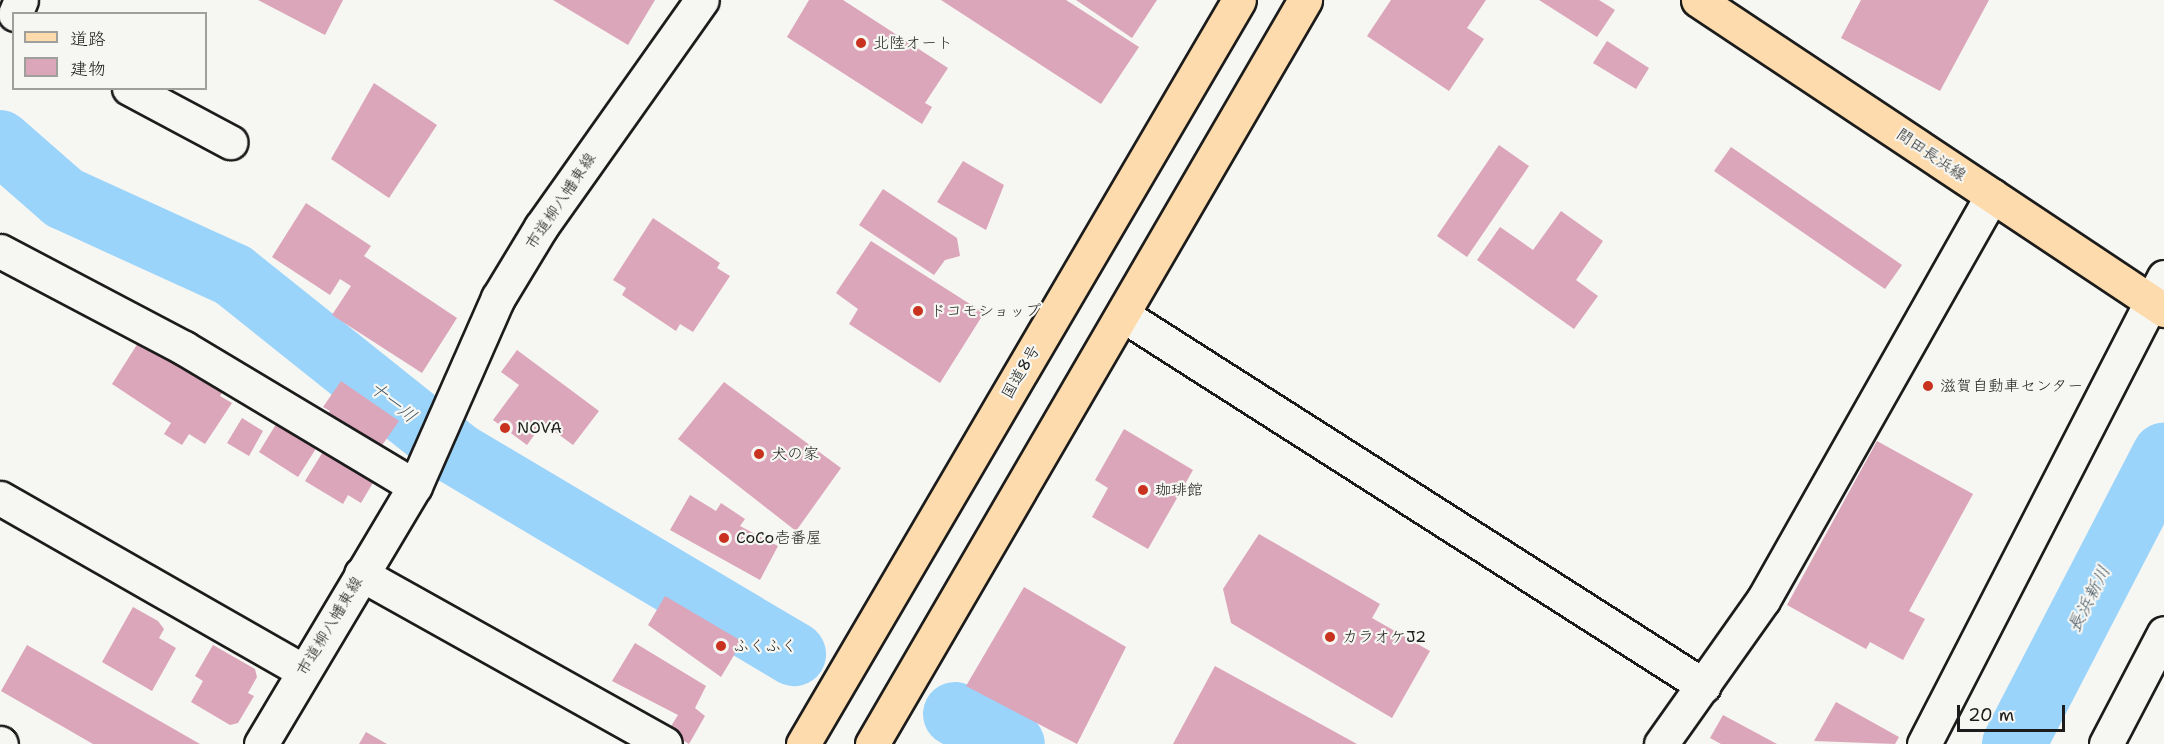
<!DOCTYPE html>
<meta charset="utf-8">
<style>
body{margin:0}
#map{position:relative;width:2164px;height:744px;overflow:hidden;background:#f6f6f2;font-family:"Shantell Sans","Klee One",sans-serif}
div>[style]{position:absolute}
.river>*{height:64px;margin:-32px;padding:0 32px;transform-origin:32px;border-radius:32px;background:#9bd4fb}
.building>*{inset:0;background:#dba5ba}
.roads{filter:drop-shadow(2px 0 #1c1c1c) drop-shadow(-2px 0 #1c1c1c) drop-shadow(0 2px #1c1c1c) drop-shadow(0 -2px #1c1c1c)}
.minor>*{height:33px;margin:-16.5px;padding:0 16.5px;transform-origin:16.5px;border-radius:16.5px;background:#f6f6f2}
.major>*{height:33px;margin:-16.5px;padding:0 16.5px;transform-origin:16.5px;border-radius:16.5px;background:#fedbac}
.highway>*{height:33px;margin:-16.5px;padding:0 16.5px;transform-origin:16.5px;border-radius:16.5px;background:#fedbac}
.dots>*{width:16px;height:16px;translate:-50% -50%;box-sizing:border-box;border:3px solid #f6f6f2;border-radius:50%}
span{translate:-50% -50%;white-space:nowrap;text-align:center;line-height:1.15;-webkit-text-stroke:4.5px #f6f6f2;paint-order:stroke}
.poi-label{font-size:16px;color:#1c1c1c}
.left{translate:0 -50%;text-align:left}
.street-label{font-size:16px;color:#1c1c1c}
.water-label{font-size:18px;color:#42535f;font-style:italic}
.legend{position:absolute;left:12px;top:12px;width:195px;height:78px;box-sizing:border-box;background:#f6f6f2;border:2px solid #9f9f9c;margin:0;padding:8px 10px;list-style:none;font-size:18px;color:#1c1c1c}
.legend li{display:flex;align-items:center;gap:12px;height:30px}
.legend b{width:30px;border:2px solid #9f9f9c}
.scale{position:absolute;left:1957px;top:705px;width:108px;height:27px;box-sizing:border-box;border:3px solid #1c1c1c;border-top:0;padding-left:8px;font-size:18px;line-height:21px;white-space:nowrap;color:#1c1c1c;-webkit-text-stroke:4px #f6f6f2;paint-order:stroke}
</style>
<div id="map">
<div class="river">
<div style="left:0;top:142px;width:85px;rotate:41.2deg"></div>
<div style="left:64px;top:198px;width:186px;rotate:24.5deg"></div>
<div style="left:233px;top:275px;width:287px;rotate:38.6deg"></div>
<div style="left:457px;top:454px;width:392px;rotate:30.7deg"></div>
<div style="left:955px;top:714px;width:65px;rotate:27.3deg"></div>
<div style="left:2014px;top:744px;width:326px;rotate:-62.6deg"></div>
</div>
<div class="building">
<div style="clip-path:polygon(258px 0,343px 0,325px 35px)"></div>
<div style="clip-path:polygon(553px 0,655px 0,628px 45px)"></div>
<div style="clip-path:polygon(809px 0,843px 0,948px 68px,925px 103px,932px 107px,922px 124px,787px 37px)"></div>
<div style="clip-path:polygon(941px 0,1066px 0,1139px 47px,1101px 104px)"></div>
<div style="clip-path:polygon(1076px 0,1157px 0,1132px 38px)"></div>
<div style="clip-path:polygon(1391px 0,1486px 0,1467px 28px,1484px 39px,1449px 91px,1367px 36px)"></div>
<div style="clip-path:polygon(1539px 0,1599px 0,1615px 10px,1597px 37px)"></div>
<div style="clip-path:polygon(1861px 0,1989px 0,1940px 91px,1841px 38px)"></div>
<div style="clip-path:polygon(1607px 41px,1649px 68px,1636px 89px,1593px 63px)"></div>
<div style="clip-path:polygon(374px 83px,437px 125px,389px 198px,331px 159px)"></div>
<div style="clip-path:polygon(1499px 145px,1529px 166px,1467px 257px,1437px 236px)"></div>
<div style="clip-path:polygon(1731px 147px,1902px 265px,1885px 289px,1714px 171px)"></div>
<div style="clip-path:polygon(963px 161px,1004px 185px,986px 230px,937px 202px)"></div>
<div style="clip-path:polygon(883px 189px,957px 238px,960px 256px,945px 260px,934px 275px,859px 225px)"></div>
<div style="clip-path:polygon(306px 203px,371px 246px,364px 256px,457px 318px,422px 373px,332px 315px,351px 286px,340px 279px,330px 295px,272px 257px)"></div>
<div style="clip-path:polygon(1561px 211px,1603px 241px,1576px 280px,1598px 296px,1574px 329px,1477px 260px,1500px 227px,1533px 250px)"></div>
<div style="clip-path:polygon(653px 218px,720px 263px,717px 268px,730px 276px,693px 332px,680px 324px,676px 331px,622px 295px,626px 288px,613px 280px)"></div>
<div style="clip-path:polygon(871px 241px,984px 313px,940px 383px,849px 324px,858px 309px,836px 293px)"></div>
<div style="clip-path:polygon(138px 343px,223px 391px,220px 396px,232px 403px,205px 444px,189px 434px,182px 445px,164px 434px,171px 423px,112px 384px)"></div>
<div style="clip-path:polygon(517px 350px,599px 411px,573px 445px,543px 423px,527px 445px,493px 420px,519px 385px,501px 372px)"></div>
<div style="clip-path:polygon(341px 381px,399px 421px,378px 451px,327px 415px,330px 411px,323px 407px)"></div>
<div style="clip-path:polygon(724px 382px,841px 468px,796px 531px,678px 439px)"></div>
<div style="clip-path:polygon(242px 418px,263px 431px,249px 456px,227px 443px)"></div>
<div style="clip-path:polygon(278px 421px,317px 447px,298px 477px,259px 452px)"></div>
<div style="clip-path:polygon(1124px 429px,1193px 470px,1148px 549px,1092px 517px,1108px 488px,1095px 480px)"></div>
<div style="clip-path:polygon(1877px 441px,1973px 494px,1909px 611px,1925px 619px,1903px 660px,1870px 642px,1866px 649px,1787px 605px)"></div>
<div style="clip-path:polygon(324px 450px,374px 481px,361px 503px,348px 495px,343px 504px,305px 481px)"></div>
<div style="clip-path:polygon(690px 495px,716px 511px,721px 503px,745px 519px,740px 526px,778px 546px,760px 580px,670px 530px)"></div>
<div style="clip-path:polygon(1259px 534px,1380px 604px,1372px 618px,1430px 651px,1392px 718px,1231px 623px,1223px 589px)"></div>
<div style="clip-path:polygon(1024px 587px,1126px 647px,1077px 744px,966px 686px)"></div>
<div style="clip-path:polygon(665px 596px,738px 639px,740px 645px,721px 677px,648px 625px)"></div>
<div style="clip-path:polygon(133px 607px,158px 621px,164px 629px,159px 638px,176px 648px,152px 691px,102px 662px)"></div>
<div style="clip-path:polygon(635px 643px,706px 686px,695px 708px,705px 716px,689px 744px,668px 731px,678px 715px,612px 681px)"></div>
<div style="clip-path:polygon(27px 645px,200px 744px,93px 744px,1px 691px)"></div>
<div style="clip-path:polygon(213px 645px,255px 669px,257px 677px,248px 693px,254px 696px,238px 723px,230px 725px,191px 702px,203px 681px,195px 676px)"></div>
<div style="clip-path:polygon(1215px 666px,1357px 744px,1173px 744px)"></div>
<div style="clip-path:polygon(1836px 702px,1899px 737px,1895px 744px,1814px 741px)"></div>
<div style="clip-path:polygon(1723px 715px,1777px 744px,1721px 744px,1710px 738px)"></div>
<div style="clip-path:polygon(366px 732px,387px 744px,359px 744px)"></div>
</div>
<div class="roads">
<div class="minor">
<div style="left:15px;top:14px;width:15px;rotate:-67deg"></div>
<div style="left:129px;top:88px;width:115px;rotate:28.1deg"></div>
<div style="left:0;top:251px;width:208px;rotate:27.8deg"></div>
<div style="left:184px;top:348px;width:269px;rotate:30.9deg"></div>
<div style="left:1123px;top:315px;width:689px;rotate:32.56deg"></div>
<div style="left:0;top:498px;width:349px;rotate:29.7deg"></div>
<div style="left:361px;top:574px;width:348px;rotate:29.2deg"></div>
<div style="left:0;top:743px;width:1px;rotate:45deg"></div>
<div style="left:261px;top:744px;width:300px;rotate:-59.2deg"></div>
<div style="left:415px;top:486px;width:206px;rotate:-66.2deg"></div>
<div style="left:498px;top:298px;width:83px;rotate:-58.8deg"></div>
<div style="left:541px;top:227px;width:278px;rotate:-54.7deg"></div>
<div style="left:1661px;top:744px;width:176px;rotate:-54.7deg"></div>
<div style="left:1763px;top:600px;width:465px;rotate:-60.5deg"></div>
<div style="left:1924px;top:744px;width:525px;rotate:-62.8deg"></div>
<div style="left:2106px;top:744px;width:125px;rotate:-62.4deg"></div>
</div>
<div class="major">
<div style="left:1698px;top:0;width:560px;rotate:33.63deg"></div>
</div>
<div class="highway">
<div style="left:803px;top:744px;width:862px;rotate:-59.63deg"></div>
<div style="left:872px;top:744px;width:861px;rotate:-59.8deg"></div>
</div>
</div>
<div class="dots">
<div style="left:861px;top:43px;background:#c8321e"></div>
<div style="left:918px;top:311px;background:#c8321e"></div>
<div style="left:1928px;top:386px;background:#c8321e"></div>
<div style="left:505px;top:428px;background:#c8321e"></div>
<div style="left:759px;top:454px;background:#c8321e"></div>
<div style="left:1143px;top:490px;background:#c8321e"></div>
<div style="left:724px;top:538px;background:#c8321e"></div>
<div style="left:1330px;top:637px;background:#c8321e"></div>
<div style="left:721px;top:646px;background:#c8321e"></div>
</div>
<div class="poi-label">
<span class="left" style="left:873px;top:43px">北陸オート</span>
<span class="left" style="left:930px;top:311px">ドコモショップ</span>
<span class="left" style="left:1940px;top:386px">滋賀自動車センター</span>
<span class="left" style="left:517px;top:428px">NOVA</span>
<span class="left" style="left:771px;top:454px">犬の家</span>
<span class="left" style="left:1155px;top:490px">珈琲館</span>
<span class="left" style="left:736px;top:538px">CoCo壱番屋</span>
<span class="left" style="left:1342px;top:637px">カラオケJ2</span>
<span class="left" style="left:733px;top:646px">ふくふく</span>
</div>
<div class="street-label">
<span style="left:1931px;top:155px;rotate:34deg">間田長浜線</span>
<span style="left:561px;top:201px;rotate:-56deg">市道柳八幡東線</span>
<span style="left:1021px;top:372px;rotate:-60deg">国道8号</span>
<span style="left:330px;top:626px;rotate:-59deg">市道柳八幡東線</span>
</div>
<div class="water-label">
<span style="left:393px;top:402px;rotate:39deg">十一川</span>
<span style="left:2089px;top:599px;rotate:-63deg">長浜新川</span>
</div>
<ul class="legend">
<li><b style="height:8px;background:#fedbac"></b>道路</li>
<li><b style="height:16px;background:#dba5ba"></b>建物</li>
</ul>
<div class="scale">20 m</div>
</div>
